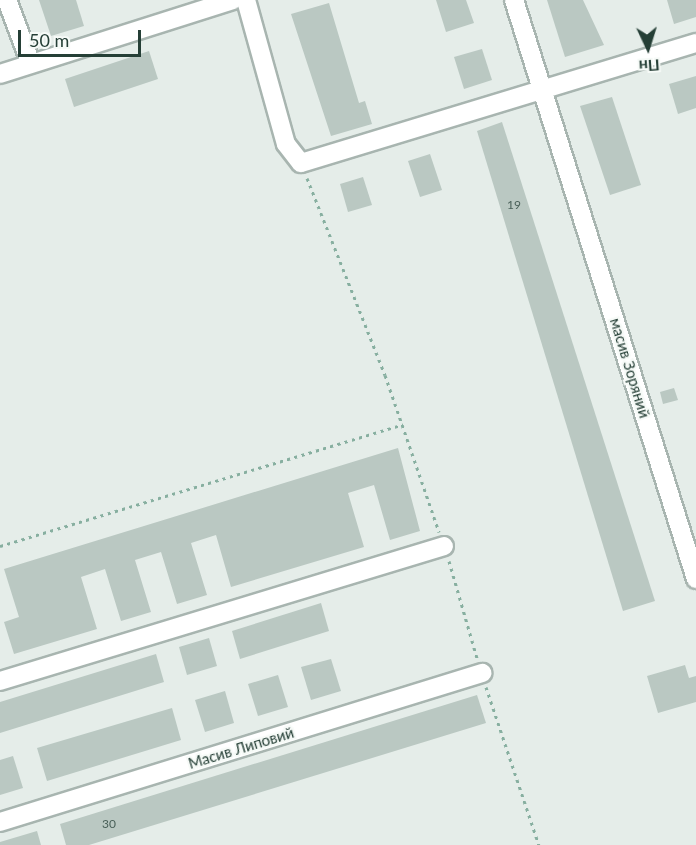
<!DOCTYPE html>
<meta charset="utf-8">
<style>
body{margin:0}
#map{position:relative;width:696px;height:845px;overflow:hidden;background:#e5ede9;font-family:Lato,sans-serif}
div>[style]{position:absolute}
.building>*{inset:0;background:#bac8c2}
.path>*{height:3px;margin-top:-1.5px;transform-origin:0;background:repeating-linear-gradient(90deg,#87afa0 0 3px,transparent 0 7.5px)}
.roads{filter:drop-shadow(2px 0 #a8b5b0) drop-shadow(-2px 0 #a8b5b0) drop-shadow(0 2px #a8b5b0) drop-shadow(0 -2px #a8b5b0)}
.minor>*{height:18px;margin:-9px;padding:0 9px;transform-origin:9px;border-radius:9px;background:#fff}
span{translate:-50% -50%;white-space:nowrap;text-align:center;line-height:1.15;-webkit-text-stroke:4.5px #f6faf7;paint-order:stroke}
.number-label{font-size:12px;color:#4a6159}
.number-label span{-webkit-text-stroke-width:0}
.street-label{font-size:15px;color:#253f36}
.north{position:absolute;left:618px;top:18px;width:60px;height:60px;-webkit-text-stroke:4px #f6faf7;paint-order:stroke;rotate:176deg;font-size:16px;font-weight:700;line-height:24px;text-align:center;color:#253f36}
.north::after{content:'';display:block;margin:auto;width:21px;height:27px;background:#253f36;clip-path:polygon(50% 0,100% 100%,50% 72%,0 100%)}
.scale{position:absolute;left:18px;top:30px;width:123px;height:27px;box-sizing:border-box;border:3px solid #253f36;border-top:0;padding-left:8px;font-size:18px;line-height:21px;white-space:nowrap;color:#253f36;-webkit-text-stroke:4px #f6faf7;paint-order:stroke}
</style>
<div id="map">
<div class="building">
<div style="clip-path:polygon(39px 0,76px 0,84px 26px,51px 36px)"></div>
<div style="clip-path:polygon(436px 0,466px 0,474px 23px,446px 32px)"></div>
<div style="clip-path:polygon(547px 0,583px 0,604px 45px,565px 57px)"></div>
<div style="clip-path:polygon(667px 0,696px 0,696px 17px,674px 24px)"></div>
<div style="clip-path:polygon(329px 3px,359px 103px,365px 101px,372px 124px,331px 136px,291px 14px)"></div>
<div style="clip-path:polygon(482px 49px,492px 80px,464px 89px,454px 57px)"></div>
<div style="clip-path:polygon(149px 51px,158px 79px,74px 107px,65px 79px)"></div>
<div style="clip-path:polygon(696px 76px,696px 108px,678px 114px,669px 84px)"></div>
<div style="clip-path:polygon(612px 97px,641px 185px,610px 195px,580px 106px)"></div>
<div style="clip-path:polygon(502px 122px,655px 601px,623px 611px,477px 131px)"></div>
<div style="clip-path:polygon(430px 154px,442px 190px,420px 197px,408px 161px)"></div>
<div style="clip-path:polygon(363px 177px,372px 205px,348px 212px,340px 184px)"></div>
<div style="clip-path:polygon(674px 388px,678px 400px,663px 404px,660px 392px)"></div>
<div style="clip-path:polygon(398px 448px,420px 531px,390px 540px,374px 485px,348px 493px,364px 547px,231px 587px,216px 535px,191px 543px,207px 595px,177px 604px,161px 552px,135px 560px,151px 612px,121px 621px,105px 569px,81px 577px,97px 629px,14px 654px,4px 622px,19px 617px,4px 569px)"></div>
<div style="clip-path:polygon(321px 603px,329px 631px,240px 659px,232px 631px)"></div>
<div style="clip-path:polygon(209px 638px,217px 666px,187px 675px,179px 647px)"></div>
<div style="clip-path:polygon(156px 654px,164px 682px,0 733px,0 702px)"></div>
<div style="clip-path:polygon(331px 659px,341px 691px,311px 700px,301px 667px)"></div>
<div style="clip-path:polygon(685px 665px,689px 678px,696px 676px,696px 702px,658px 713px,647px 676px)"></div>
<div style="clip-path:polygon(278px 675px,288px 707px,258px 716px,248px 684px)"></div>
<div style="clip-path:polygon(225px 691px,234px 723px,205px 732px,195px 700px)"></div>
<div style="clip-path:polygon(477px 695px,486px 723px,89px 845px,66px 845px,60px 824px)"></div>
<div style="clip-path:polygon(172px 708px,181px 740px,47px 781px,37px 748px)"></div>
<div style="clip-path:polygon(13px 756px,23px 788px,0 795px,0 760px)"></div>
<div style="clip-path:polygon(37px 831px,41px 845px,0 845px,0 842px)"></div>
</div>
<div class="path">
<div style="left:307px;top:178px;width:212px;rotate:68.4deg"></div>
<div style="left:385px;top:375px;width:166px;rotate:71deg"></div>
<div style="left:0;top:546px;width:421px;rotate:-16.8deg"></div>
<div style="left:449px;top:561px;width:101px;rotate:73.9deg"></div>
<div style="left:486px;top:687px;width:167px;rotate:71.5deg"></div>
</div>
<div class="roads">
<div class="minor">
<div style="left:7px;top:0;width:68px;rotate:69.4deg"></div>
<div style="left:246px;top:0;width:149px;rotate:74.5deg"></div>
<div style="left:286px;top:144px;width:24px;rotate:52deg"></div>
<div style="left:301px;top:163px;width:413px;rotate:-16.9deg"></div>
<div style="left:514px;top:0;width:607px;rotate:72.55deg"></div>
<div style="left:0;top:74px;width:244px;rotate:-17.6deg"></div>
<div style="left:0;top:681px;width:464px;rotate:-16.9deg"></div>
<div style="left:0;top:822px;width:505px;rotate:-17.18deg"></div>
</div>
</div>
<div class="number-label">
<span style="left:514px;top:205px">19</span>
<span style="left:109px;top:824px">30</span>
</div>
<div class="street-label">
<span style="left:630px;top:368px;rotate:73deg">масив Зоряний</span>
<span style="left:241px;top:748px;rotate:-17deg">Масив Липовий</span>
</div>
<div class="north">Пн</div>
<div class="scale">50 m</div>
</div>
